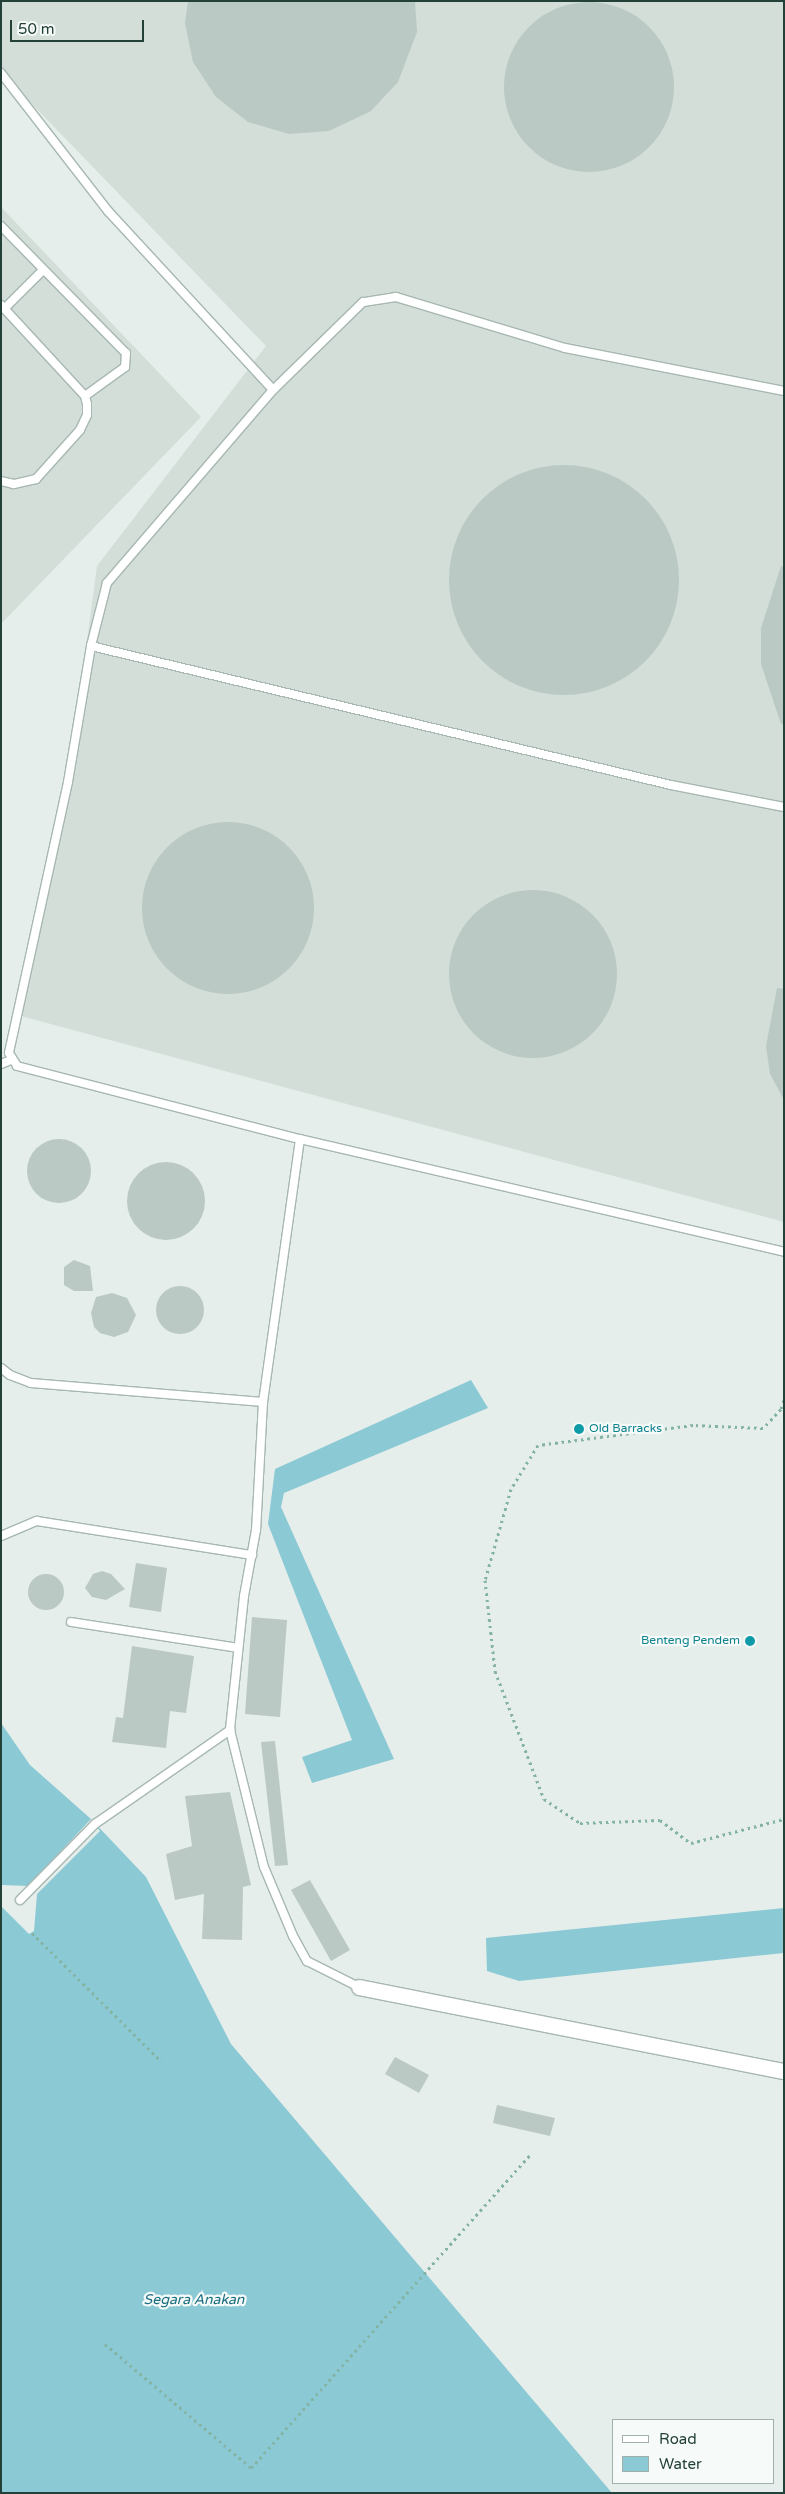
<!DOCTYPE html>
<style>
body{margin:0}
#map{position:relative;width:785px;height:2494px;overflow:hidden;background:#e5eeea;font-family:"Varela Round",sans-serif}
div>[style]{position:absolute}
.built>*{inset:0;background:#d3ded9}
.water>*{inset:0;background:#8bc9d5}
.pier>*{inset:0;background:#e5eeea}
.building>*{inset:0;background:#bac9c3}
.round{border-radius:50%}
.path>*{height:3px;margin-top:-1.5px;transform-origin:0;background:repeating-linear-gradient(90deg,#84b3a4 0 2.5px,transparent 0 6.5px)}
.roads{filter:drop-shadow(1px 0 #a7b7b1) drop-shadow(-1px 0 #a7b7b1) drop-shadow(0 1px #a7b7b1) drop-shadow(0 -1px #a7b7b1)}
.service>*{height:8px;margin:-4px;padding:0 4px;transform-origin:4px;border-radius:4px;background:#fff}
.minor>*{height:15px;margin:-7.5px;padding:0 7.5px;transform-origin:7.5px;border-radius:7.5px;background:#fff}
.dots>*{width:14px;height:14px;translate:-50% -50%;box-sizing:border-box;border:2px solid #f6faf8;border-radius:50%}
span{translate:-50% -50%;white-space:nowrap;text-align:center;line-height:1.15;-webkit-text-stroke:4.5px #f6faf8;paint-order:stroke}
.culture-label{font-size:12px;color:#0d838f}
.left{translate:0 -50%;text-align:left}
.right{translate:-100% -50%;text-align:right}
.water-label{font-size:14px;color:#1a6f80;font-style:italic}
.frame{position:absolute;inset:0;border:2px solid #234139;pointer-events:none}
.legend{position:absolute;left:612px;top:2419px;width:162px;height:65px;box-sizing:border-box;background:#f6faf8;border:1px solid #a2b0ac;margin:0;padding:6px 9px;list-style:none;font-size:15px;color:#234139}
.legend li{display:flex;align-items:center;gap:10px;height:25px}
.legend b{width:25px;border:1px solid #a2b0ac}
.scale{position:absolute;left:10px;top:20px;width:134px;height:22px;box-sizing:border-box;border:2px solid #234139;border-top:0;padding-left:6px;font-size:15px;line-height:18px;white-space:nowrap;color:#234139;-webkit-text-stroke:4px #f6faf8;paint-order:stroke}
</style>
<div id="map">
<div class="built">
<div style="clip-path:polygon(1px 1px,784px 1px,784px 1222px,21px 1016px,68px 782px,97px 566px,266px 346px,1px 72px)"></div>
<div style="clip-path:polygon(1px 207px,201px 417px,1px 624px)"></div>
</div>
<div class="water">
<div style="clip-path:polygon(471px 1380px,488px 1408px,284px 1493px,281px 1507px,394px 1759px,312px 1783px,302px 1757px,352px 1740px,268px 1524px,275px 1469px)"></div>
<div style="clip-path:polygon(1px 1723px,30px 1765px,91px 1819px,146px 1877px,231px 2044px,612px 2493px,1px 2493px)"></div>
<div style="clip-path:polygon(784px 1908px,784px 1953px,519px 1981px,487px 1971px,486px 1938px)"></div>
</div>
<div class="pier">
<div style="clip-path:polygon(91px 1819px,100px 1831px,37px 1894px,34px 1931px,29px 1934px,1px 1906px,1px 1885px,28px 1886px)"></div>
</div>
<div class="building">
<div style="clip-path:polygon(188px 1px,415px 1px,417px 32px,398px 82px,371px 111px,329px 131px,289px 134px,248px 122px,216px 97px,193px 62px,185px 23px)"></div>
<div class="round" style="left:504px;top:2px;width:170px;height:170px"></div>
<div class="round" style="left:449px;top:465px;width:230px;height:230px"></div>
<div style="clip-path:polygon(781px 566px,784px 567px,784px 724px,781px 724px,761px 664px,761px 628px)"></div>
<div class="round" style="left:142px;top:822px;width:172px;height:172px"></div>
<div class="round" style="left:449px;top:890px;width:168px;height:168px"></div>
<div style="clip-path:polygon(777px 988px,784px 989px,784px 1100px,770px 1074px,766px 1046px)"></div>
<div class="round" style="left:27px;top:1139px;width:64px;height:64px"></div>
<div class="round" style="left:127px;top:1162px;width:78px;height:78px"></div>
<div style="clip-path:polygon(74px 1260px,90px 1266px,93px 1291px,74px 1291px,64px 1285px,64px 1267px)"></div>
<div class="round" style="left:156px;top:1286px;width:48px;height:48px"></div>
<div style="clip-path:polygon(112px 1293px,127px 1298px,136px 1315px,128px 1332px,114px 1337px,100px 1333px,94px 1327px,91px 1313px,96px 1297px)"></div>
<div style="clip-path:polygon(136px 1563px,167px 1568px,161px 1612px,129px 1607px)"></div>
<div style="clip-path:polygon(102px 1571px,111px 1574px,125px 1589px,106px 1600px,92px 1597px,85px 1588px,93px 1574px)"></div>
<div class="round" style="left:28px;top:1574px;width:36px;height:36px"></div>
<div style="clip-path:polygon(252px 1617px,287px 1620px,280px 1717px,245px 1714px)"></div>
<div style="clip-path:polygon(132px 1646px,194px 1656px,186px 1713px,170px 1711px,166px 1748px,112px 1742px,116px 1717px,123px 1718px)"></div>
<div style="clip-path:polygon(275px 1741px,288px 1865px,275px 1866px,261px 1742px)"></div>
<div style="clip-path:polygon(230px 1792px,251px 1885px,243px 1887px,242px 1940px,202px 1939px,204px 1894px,175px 1900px,166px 1854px,192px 1846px,185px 1796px)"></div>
<div style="clip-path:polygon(310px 1880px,350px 1950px,331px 1961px,291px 1890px)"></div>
<div style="clip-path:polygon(395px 2057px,429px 2075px,419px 2093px,385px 2074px)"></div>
<div style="clip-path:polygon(497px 2105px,555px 2118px,550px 2136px,493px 2123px)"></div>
</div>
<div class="path">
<div style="left:784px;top:1400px;width:9px;rotate:108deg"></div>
<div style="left:781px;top:1409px;width:26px;rotate:133deg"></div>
<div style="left:763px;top:1428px;width:70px;rotate:-177.5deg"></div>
<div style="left:693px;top:1425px;width:156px;rotate:172.6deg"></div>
<div style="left:538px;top:1445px;width:52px;rotate:121.5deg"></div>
<div style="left:511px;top:1489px;width:95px;rotate:105.9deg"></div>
<div style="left:485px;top:1580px;width:92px;rotate:83.7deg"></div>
<div style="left:495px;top:1671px;width:137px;rotate:69.1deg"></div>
<div style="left:544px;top:1799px;width:43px;rotate:33.7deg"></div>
<div style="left:580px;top:1823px;width:80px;rotate:-2.1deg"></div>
<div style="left:660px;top:1820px;width:39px;rotate:37deg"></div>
<div style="left:691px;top:1843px;width:96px;rotate:-14.5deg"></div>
<div style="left:32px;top:1933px;width:182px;rotate:44.8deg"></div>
<div style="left:105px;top:2344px;width:192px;rotate:40.3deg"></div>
<div style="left:251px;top:2468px;width:421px;rotate:-48.3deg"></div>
</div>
<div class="roads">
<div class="service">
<div style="left:1px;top:73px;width:175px;rotate:52.2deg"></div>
<div style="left:108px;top:211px;width:243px;rotate:47.3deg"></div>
<div style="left:1px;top:226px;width:178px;rotate:45.5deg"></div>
<div style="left:126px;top:353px;width:14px;rotate:94deg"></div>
<div style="left:125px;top:367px;width:49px;rotate:144.1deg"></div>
<div style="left:1px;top:305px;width:124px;rotate:47.3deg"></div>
<div style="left:85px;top:396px;width:8px;rotate:76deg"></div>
<div style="left:87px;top:404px;width:11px;rotate:90deg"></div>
<div style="left:87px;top:415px;width:17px;rotate:115deg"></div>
<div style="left:80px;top:430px;width:66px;rotate:131.9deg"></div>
<div style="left:36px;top:479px;width:23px;rotate:167deg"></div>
<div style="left:14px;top:484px;width:13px;rotate:-167deg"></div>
<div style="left:5px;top:308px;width:54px;rotate:-45deg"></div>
<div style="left:784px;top:391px;width:223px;rotate:-168.9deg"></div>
<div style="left:565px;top:348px;width:177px;rotate:-163.2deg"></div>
<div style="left:396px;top:297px;width:33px;rotate:171deg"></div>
<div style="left:363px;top:302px;width:126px;rotate:135.6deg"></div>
<div style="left:273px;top:390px;width:255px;rotate:130.7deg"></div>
<div style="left:107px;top:583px;width:65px;rotate:104.3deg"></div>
<div style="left:91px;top:646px;width:138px;rotate:99.6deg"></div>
<div style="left:68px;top:782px;width:277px;rotate:102.3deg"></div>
<div style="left:9px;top:1053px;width:15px;rotate:58deg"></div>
<div style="left:17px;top:1066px;width:292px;rotate:14.5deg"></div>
<div style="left:300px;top:1139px;width:497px;rotate:13.1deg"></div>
<div style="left:91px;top:646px;width:596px;rotate:13.48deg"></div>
<div style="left:671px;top:785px;width:115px;rotate:11deg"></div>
<div style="left:1px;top:1064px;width:11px;rotate:-22deg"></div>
<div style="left:300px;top:1139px;width:266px;rotate:98deg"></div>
<div style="left:263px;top:1402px;width:128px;rotate:93.1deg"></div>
<div style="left:256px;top:1530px;width:67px;rotate:100.3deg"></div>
<div style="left:244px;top:1596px;width:135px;rotate:96deg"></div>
<div style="left:230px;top:1730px;width:141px;rotate:76.1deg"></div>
<div style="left:264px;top:1867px;width:75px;rotate:67.2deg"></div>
<div style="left:293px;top:1936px;width:29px;rotate:61deg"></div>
<div style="left:307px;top:1961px;width:58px;rotate:26.6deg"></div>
<div style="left:1px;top:1368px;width:11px;rotate:38deg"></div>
<div style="left:10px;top:1375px;width:22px;rotate:21deg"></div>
<div style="left:31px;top:1383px;width:233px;rotate:4.7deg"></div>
<div style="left:1px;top:1536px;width:39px;rotate:-23deg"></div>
<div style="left:37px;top:1521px;width:218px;rotate:9deg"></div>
<div style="left:71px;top:1622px;width:169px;rotate:8.8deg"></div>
<div style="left:20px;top:1900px;width:107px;rotate:-45.4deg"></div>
<div style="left:95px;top:1824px;width:165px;rotate:-34.8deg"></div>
</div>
<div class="minor">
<div style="left:359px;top:1987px;width:433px;rotate:11.2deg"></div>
</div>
</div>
<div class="dots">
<div style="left:579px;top:1429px;background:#0f9aa8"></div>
<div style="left:750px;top:1641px;background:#0f9aa8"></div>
</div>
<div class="culture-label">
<span class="left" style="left:589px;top:1429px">Old Barracks</span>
<span class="right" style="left:740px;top:1641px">Benteng Pendem</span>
</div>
<div class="water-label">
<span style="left:194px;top:2300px">Segara Anakan</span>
</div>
<div class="frame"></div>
<ul class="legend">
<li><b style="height:6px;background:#fff"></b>Road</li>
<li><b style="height:14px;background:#8bc9d5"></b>Water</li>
</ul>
<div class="scale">50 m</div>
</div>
